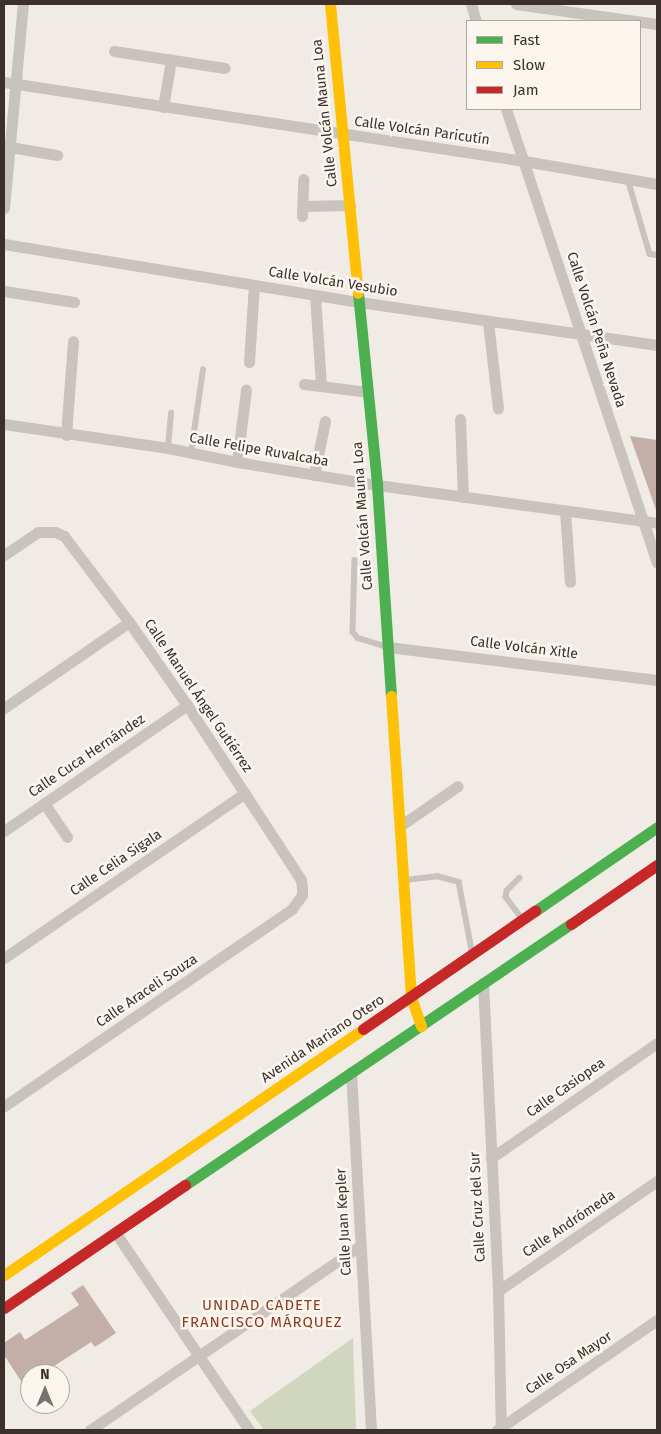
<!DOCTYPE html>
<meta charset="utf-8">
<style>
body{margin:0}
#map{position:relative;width:661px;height:1434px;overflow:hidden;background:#f0ebe5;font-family:"Fira Sans",sans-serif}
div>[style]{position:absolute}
.green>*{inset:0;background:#d1d6bf}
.building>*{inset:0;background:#c3afa7}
.lane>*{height:5.5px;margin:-2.75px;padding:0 2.75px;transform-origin:2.75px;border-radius:2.75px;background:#c9c3be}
.street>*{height:11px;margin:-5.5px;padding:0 5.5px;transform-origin:5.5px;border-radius:5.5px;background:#c9c3be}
.fast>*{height:11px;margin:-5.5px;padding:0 5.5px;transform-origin:5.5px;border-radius:5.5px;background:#4caf50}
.slow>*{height:11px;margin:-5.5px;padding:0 5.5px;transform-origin:5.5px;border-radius:5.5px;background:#ffc107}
.jam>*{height:11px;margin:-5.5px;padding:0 5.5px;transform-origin:5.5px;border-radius:5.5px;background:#c62828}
span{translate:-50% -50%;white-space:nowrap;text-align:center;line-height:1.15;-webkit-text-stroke:5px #fbf5ee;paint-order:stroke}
.street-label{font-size:14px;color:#3b302b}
.neighbourhood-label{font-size:15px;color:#8c3b22;letter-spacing:1px}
.frame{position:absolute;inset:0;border:5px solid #3b302b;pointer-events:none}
.legend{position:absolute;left:466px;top:20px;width:175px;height:90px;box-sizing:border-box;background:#fbf5ee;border:1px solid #aea6a0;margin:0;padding:6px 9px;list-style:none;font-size:15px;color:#3b302b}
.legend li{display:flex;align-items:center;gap:10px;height:25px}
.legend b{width:25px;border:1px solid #aea6a0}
.north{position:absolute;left:20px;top:1364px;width:50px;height:50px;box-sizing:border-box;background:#fbf5ee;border:1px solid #aea6a0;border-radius:50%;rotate:0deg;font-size:14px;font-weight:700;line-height:20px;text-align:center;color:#3b302b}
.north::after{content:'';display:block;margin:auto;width:18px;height:22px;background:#7a716c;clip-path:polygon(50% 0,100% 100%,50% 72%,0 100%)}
</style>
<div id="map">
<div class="green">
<div style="clip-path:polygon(353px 1338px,356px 1430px,264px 1430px,250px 1411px)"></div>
</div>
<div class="building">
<div style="clip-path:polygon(630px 436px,657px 440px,657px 510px,656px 510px)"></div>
<div style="clip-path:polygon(83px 1285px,116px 1333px,95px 1347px,91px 1342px,42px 1374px,30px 1374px,30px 1395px,4px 1355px,4px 1343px,20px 1332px,25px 1340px,79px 1305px,71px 1293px)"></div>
</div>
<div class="lane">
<div style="left:628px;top:179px;width:78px;rotate:73.7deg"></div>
<div style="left:650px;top:254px;width:7px;rotate:8deg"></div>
<div style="left:168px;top:448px;width:35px;rotate:-85deg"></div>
<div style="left:191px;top:453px;width:84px;rotate:-81.8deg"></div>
<div style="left:355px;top:560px;width:72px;rotate:91.6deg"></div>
<div style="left:353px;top:632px;width:8px;rotate:50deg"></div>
<div style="left:358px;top:638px;width:30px;rotate:17deg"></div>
<div style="left:520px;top:878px;width:18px;rotate:135deg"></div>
<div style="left:507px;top:891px;width:6px;rotate:99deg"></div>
<div style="left:506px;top:897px;width:25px;rotate:53deg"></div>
<div style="left:406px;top:880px;width:31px;rotate:-7deg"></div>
<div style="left:437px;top:876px;width:23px;rotate:15deg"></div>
<div style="left:459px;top:882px;width:69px;rotate:79.2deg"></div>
</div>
<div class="street">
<div style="left:471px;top:4px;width:18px;rotate:74deg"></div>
<div style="left:516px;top:4px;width:142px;rotate:8.1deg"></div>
<div style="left:114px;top:51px;width:112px;rotate:8.7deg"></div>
<div style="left:4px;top:82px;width:526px;rotate:8.64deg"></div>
<div style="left:524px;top:161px;width:135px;rotate:9.8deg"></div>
<div style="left:163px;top:107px;width:48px;rotate:-80.3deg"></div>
<div style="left:506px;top:109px;width:478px;rotate:71.6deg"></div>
<div style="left:10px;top:147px;width:48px;rotate:9.7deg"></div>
<div style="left:304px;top:206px;width:46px;rotate:-1.2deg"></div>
<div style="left:4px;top:208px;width:205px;rotate:-84.7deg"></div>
<div style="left:302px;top:216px;width:37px;rotate:-88deg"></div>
<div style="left:4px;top:244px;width:360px;rotate:9.3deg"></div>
<div style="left:359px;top:302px;width:301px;rotate:8.2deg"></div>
<div style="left:4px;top:291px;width:71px;rotate:8.9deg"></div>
<div style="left:315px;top:295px;width:91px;rotate:86.2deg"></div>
<div style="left:488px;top:322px;width:87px;rotate:83.4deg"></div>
<div style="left:249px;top:362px;width:77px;rotate:-86.3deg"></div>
<div style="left:304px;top:384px;width:64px;rotate:7.1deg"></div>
<div style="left:460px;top:419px;width:78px;rotate:87.8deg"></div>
<div style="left:4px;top:424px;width:166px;rotate:8.3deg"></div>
<div style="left:168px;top:448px;width:70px;rotate:11.5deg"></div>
<div style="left:237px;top:462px;width:142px;rotate:9.3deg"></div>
<div style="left:377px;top:485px;width:283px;rotate:7.7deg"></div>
<div style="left:66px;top:435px;width:94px;rotate:-85.7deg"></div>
<div style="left:237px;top:462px;width:73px;rotate:-82.9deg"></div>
<div style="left:314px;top:475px;width:55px;rotate:-78.5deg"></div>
<div style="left:565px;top:511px;width:71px;rotate:86deg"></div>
<div style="left:4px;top:555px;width:41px;rotate:-34.1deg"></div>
<div style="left:38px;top:532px;width:17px"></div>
<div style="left:55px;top:532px;width:10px;rotate:24deg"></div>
<div style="left:64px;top:536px;width:108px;rotate:52.9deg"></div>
<div style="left:129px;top:622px;width:101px;rotate:55.1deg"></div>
<div style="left:187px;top:705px;width:209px;rotate:56.9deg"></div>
<div style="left:301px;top:880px;width:8px;rotate:83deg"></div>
<div style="left:302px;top:888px;width:7px;rotate:90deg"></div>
<div style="left:302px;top:895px;width:17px;rotate:126deg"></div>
<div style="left:292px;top:909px;width:349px;rotate:145.6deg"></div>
<div style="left:388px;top:647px;width:271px;rotate:7deg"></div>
<div style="left:4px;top:708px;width:152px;rotate:-34.5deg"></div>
<div style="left:44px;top:803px;width:41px;rotate:55.9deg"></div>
<div style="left:400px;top:826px;width:70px;rotate:-34.6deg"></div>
<div style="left:4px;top:831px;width:222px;rotate:-34.5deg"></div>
<div style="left:4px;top:958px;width:292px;rotate:-34.4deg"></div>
<div style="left:483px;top:983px;width:308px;rotate:87.2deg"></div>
<div style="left:498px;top:1291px;width:139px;rotate:88.8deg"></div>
<div style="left:351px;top:1072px;width:359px;rotate:86.8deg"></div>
<div style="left:491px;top:1158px;width:202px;rotate:-34.7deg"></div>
<div style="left:115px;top:1232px;width:239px;rotate:55.9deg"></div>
<div style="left:498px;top:1291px;width:193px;rotate:-34.7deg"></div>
<div style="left:90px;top:1430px;width:327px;rotate:-34.3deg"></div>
<div style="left:497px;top:1430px;width:194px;rotate:-34.5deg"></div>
</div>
<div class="fast">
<div style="left:358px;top:293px;width:193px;rotate:84.3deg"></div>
<div style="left:377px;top:485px;width:211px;rotate:86.2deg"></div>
<div style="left:535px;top:911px;width:148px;rotate:-34.5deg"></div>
<div style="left:185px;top:1185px;width:466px;rotate:-34.1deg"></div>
</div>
<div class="slow">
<div style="left:330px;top:4px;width:290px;rotate:84.5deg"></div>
<div style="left:391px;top:696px;width:302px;rotate:86.2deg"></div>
<div style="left:411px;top:997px;width:31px;rotate:71deg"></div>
<div style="left:4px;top:1275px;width:435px;rotate:-34.4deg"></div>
</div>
<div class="jam">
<div style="left:571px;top:924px;width:104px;rotate:-34.5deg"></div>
<div style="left:363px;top:1029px;width:209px;rotate:-34.5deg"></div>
<div style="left:4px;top:1308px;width:219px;rotate:-34.2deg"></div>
</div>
<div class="street-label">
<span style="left:325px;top:113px;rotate:-96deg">Calle Volcán Mauna Loa</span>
<span style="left:422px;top:131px;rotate:8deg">Calle Volcán Paricutín</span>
<span style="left:333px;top:282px;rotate:9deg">Calle Volcán Vesubio</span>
<span style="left:596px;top:330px;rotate:72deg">Calle Volcán Peña Nevada</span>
<span style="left:259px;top:450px;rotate:10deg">Calle Felipe Ruvalcaba</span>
<span style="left:363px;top:516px;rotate:-94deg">Calle Volcán Mauna Loa</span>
<span style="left:524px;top:648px;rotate:7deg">Calle Volcán Xitle</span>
<span style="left:198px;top:696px;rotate:56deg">Calle Manuel Ángel Gutiérrez</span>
<span style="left:87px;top:756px;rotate:-34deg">Calle Cuca Hernández</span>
<span style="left:116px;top:863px;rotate:-34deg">Calle Celia Sigala</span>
<span style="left:147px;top:991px;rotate:-34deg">Calle Araceli Souza</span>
<span style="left:323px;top:1039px;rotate:-34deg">Avenida Mariano Otero</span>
<span style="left:566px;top:1088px;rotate:-35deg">Calle Casiopea</span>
<span style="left:478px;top:1207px;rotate:-93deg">Calle Cruz del Sur</span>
<span style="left:344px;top:1222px;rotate:-93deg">Calle Juan Kepler</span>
<span style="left:569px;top:1224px;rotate:-34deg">Calle Andrómeda</span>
<span style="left:569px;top:1363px;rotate:-34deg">Calle Osa Mayor</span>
</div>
<div class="neighbourhood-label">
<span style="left:262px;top:1314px">UNIDAD CADETE<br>FRANCISCO MÁRQUEZ</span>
</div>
<div class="frame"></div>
<ul class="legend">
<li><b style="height:6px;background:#4caf50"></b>Fast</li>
<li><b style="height:6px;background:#ffc107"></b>Slow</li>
<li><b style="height:6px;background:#c62828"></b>Jam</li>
</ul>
<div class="north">N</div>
</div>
